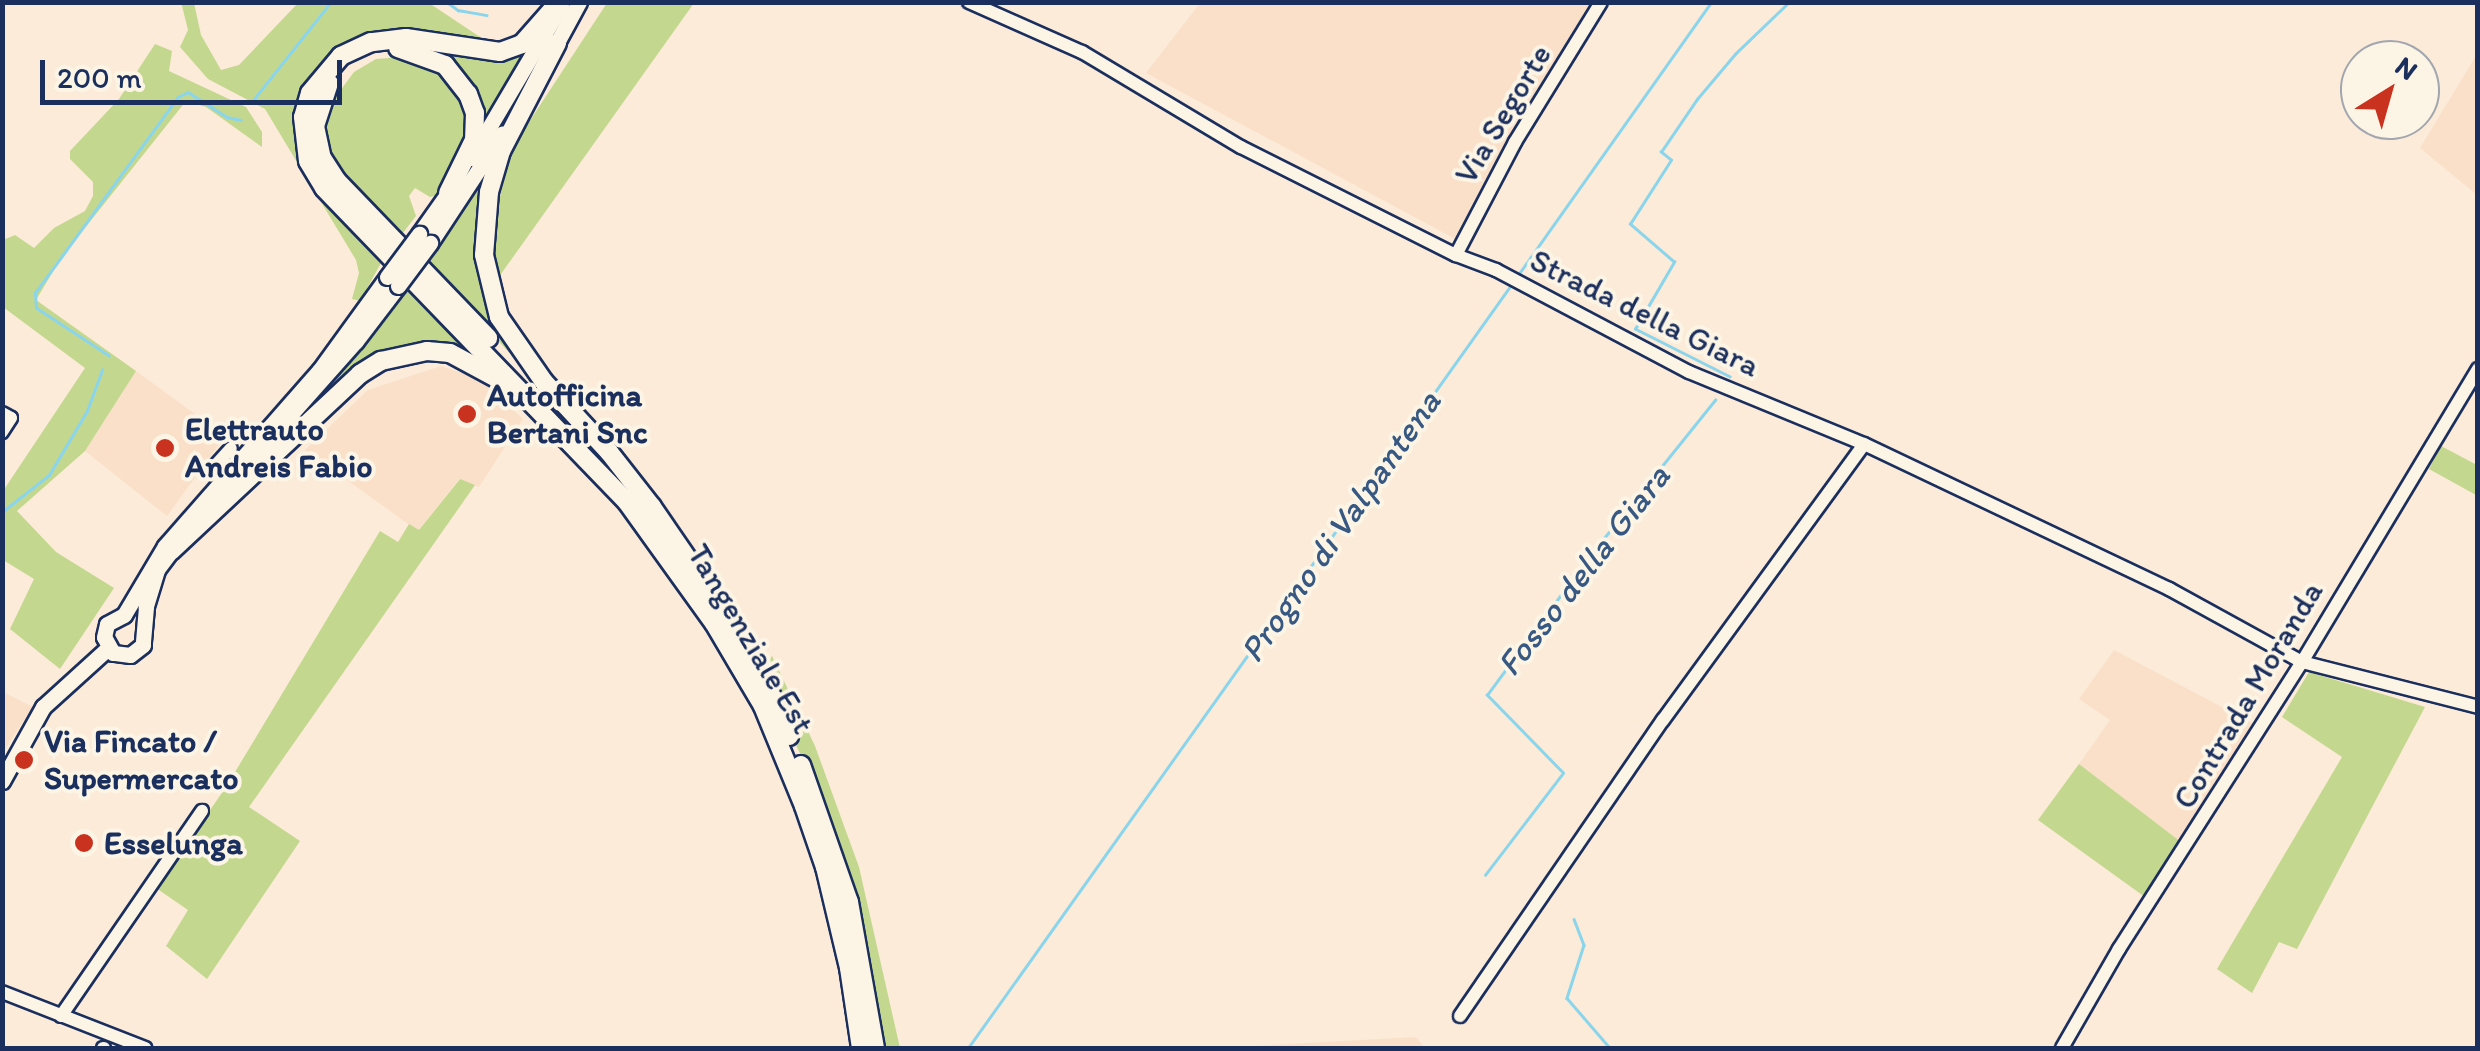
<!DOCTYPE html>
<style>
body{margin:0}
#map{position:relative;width:2480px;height:1051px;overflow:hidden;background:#fbebd8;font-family:Itim,sans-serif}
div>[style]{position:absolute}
.built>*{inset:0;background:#fae0c9}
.green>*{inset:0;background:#c3d88e}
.stream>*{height:2.5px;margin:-1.25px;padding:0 1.25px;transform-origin:1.25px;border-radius:1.25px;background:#8bd5ec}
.roads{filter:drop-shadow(2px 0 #1b2f5e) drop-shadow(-2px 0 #1b2f5e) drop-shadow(0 2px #1b2f5e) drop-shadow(0 -2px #1b2f5e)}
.minor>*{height:12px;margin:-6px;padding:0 6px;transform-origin:6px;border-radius:6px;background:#fcf5e5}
.major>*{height:15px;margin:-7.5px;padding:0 7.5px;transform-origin:7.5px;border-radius:7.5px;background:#fcf5e5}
.highway>*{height:18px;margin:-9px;padding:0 9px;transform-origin:9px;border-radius:9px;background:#fcf5e5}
.bridges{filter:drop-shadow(2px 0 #1b2f5e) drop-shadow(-2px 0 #1b2f5e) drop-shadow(0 2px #1b2f5e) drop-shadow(0 -2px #1b2f5e)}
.major-bridge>*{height:15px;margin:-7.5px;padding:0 7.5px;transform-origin:7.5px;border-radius:7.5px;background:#fcf5e5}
.dots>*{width:28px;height:28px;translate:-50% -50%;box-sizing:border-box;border:5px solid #fcf5e5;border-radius:50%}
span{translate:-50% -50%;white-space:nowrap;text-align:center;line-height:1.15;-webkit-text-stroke:8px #fcf5e5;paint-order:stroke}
.street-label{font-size:32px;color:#1b2f5e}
.poi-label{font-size:32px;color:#1b2f5e;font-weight:700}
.left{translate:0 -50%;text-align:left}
.water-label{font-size:35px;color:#375882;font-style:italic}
.frame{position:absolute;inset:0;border:5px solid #1b2f5e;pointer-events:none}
.north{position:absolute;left:2340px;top:40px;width:100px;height:100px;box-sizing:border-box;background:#fcf5e5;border:2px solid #a2a6af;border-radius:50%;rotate:37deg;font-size:28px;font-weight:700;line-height:40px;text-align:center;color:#1b2f5e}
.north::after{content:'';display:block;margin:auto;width:35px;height:45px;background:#c8321e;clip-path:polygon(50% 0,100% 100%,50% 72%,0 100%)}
.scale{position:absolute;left:40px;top:60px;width:302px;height:45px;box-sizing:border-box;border:5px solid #1b2f5e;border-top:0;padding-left:12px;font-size:30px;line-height:35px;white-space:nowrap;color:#1b2f5e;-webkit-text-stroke:8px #fcf5e5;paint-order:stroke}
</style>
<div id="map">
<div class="built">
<div style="clip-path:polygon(1200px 3px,1592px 3px,1459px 241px,1146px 73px)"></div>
<div style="clip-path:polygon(2477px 54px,2477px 195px,2420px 148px)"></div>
<div style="clip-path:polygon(441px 366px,482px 380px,523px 419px,479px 487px,459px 479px,418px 531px,305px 450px,368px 390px)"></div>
<div style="clip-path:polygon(136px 371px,225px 436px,167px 516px,85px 451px)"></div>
<div style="clip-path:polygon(2114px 650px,2256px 725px,2181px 842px,2079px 764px,2110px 720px,2079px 699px)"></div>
<div style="clip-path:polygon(3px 692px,33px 707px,3px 752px)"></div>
<div style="clip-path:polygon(1416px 1037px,1425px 1048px,1234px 1048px,1235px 1047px)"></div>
</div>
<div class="green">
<div style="clip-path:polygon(181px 2px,194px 3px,201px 35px,221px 70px,239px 65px,298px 3px,429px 3px,492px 45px,387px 29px,337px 49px,305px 87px,318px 190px,381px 263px,360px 301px,352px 299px,359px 273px,356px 260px,265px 109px,208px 79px,180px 47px,188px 30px)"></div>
<div style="clip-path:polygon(607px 3px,694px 3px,496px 281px,493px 225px,512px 148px)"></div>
<div style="clip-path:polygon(155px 44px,172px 51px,169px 71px,246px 107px,262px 132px,262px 147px,206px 107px,186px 101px,61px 258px,36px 300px,136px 371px,85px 451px,17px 511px,56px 552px,114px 588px,60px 669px,10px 629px,34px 579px,3px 560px,3px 491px,85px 368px,3px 307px,3px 240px,15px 235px,34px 248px,54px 228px,85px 211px,93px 196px,93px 182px,70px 159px,70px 151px,119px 99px)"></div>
<div style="clip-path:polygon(534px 44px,484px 135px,439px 51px,488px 60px,506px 59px)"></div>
<div style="clip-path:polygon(402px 57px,440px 71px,455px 88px,469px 129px,457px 166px,438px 195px,430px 197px,415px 188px,409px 196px,416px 216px,399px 238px,338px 172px,324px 132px,328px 107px,354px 72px,376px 59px)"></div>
<div style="clip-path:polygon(489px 171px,477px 232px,517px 361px,428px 265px)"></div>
<div style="clip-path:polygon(408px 291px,480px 362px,403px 351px,255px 465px)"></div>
<div style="clip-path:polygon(2441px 446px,2477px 465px,2476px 495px,2429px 469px)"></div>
<div style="clip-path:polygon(460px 479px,475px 485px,249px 807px,300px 841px,207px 979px,166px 946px,188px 910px,156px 888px,226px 787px,380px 531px,398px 542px,409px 524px,419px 530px)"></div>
<div style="clip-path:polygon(772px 656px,815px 746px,859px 867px,900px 1048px,879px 1048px,812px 779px,761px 671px)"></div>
<div style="clip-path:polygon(2309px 672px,2425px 707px,2297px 949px,2279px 942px,2252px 993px,2217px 969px,2342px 757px,2282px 717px)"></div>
<div style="clip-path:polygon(2079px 764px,2181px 842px,2145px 897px,2038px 820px)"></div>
</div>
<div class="stream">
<div style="left:447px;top:2px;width:14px;rotate:36deg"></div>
<div style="left:458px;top:10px;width:29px;rotate:10deg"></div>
<div style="left:254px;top:99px;width:124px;rotate:-51.6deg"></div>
<div style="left:1518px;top:275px;width:334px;rotate:-54.7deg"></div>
<div style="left:109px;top:356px;width:87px;rotate:-146.7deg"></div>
<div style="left:36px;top:308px;width:15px;rotate:-94deg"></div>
<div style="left:35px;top:293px;width:243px;rotate:-53.9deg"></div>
<div style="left:178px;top:97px;width:11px;rotate:-27deg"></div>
<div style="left:188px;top:92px;width:46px;rotate:32.7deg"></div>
<div style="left:227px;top:117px;width:14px;rotate:12deg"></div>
<div style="left:1730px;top:377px;width:106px;rotate:-153.2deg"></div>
<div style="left:1635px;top:329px;width:78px;rotate:-59.8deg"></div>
<div style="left:1674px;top:262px;width:58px;rotate:-139.2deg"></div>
<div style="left:1630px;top:224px;width:76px;rotate:-57.4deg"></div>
<div style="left:1671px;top:160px;width:13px;rotate:-141deg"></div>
<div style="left:1661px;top:152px;width:64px;rotate:-55.8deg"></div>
<div style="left:1697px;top:99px;width:59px;rotate:-49.8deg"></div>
<div style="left:1735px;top:54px;width:75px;rotate:-43.9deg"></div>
<div style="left:2px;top:512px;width:60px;rotate:-38.2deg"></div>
<div style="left:49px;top:475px;width:74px;rotate:-59.3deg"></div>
<div style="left:87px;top:411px;width:44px;rotate:-69.9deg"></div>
<div style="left:1485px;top:875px;width:128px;rotate:-52.6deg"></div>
<div style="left:1563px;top:773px;width:109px;rotate:-134.3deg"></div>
<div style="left:1487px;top:695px;width:170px;rotate:-53.6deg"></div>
<div style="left:1588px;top:558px;width:203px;rotate:-51.2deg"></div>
<div style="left:1574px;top:919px;width:28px;rotate:69deg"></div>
<div style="left:1584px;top:945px;width:56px;rotate:107.8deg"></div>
<div style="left:1567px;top:998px;width:66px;rotate:49.3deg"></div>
<div style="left:968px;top:1048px;width:936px;rotate:-54.56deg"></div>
</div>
<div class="roads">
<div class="minor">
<div style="left:969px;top:2px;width:124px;rotate:23.9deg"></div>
<div style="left:1082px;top:52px;width:185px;rotate:30.9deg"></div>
<div style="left:1241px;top:147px;width:241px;rotate:26.7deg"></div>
<div style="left:1456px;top:255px;width:43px;rotate:20.6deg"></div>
<div style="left:1496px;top:270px;width:218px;rotate:27.9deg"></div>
<div style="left:1689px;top:372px;width:189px;rotate:22.4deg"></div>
<div style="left:1864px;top:444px;width:338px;rotate:25.4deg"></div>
<div style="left:2169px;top:589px;width:152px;rotate:28.8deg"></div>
<div style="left:2302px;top:662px;width:182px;rotate:14.3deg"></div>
<div style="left:1456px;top:255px;width:127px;rotate:-62.4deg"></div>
<div style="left:1515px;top:142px;width:164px;rotate:-58.4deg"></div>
<div style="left:2px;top:413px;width:10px;rotate:29deg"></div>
<div style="left:11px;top:418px;width:17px;rotate:123deg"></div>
<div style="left:227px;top:474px;width:15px;rotate:-152deg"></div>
<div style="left:214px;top:467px;width:25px;rotate:-48deg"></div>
<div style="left:2px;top:992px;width:154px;rotate:21.4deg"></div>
<div style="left:61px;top:1016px;width:249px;rotate:-55.5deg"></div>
<div style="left:1460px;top:1016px;width:359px;rotate:-55.6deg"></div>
<div style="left:1663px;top:720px;width:341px;rotate:-53.9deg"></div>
<div style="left:103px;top:1048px;width:1px"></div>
<div style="left:2062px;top:1048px;width:114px;rotate:-60.1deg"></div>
<div style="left:2119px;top:949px;width:340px;rotate:-57.5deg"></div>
<div style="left:2302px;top:662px;width:342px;rotate:-59deg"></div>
</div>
<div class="major">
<div style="left:553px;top:50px;width:55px;rotate:-61.6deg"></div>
<div style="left:471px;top:158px;width:177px;rotate:-59.4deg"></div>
<div style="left:419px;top:234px;width:59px;rotate:-54.7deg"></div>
<div style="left:430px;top:243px;width:131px;rotate:-56.6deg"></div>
<div style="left:212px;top:503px;width:217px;rotate:-48.4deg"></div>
<div style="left:356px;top:341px;width:69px;rotate:-52.6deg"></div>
<div style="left:177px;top:543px;width:34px;rotate:127deg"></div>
<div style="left:157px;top:570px;width:39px;rotate:107deg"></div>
<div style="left:146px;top:607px;width:38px;rotate:95deg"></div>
<div style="left:143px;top:645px;width:16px;rotate:142deg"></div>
<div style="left:130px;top:655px;width:17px;rotate:-173deg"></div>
<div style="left:113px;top:653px;width:18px;rotate:-119deg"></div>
<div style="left:104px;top:637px;width:13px;rotate:-77deg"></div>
<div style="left:107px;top:624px;width:19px;rotate:-28deg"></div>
<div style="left:124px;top:615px;width:80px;rotate:-59.3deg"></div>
<div style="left:165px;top:546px;width:233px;rotate:-48.7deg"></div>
<div style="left:319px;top:371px;width:116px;rotate:-54.1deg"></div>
<div style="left:2px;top:781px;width:85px;rotate:-61deg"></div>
<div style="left:43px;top:707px;width:88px;rotate:-42.2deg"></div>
</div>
<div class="highway">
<div style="left:559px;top:2px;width:56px;rotate:131.4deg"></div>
<div style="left:522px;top:44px;width:23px;rotate:160deg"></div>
<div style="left:500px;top:52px;width:95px;rotate:-171.5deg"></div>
<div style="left:406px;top:38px;width:35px;rotate:173deg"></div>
<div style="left:371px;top:42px;width:33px;rotate:155deg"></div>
<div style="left:341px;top:56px;width:48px;rotate:130deg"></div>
<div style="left:310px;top:93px;width:25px;rotate:106deg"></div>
<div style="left:303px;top:117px;width:44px;rotate:83.5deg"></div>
<div style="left:308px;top:161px;width:31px;rotate:59deg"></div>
<div style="left:324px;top:188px;width:436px;rotate:46deg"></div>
<div style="left:627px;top:502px;width:149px;rotate:54.3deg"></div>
<div style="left:714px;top:623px;width:96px;rotate:59.4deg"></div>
<div style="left:763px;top:706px;width:108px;rotate:67.7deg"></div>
<div style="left:804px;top:806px;width:65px;rotate:71deg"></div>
<div style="left:825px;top:867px;width:104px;rotate:76.6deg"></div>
<div style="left:849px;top:968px;width:81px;rotate:81.5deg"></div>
<div style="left:557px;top:43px;width:122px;rotate:117.4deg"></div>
<div style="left:501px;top:151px;width:43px;rotate:106.3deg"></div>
<div style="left:489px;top:192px;width:63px;rotate:94.5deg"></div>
<div style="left:484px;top:255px;width:64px;rotate:76.4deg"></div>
<div style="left:499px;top:317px;width:79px;rotate:55.3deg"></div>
<div style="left:544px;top:382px;width:96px;rotate:47.1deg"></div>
<div style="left:609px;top:452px;width:70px;rotate:52deg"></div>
<div style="left:652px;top:507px;width:124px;rotate:55.5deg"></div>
<div style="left:722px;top:609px;width:105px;rotate:60.3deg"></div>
<div style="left:774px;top:700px;width:39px;rotate:67deg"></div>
<div style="left:398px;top:48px;width:50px;rotate:19.9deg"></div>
<div style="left:445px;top:65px;width:37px;rotate:52deg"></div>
<div style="left:468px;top:94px;width:20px;rotate:70deg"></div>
<div style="left:475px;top:113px;width:27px;rotate:92deg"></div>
<div style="left:474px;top:140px;width:59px;rotate:116.1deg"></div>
<div style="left:329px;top:83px;width:45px;rotate:108deg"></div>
<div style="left:315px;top:126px;width:33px;rotate:78deg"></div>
<div style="left:322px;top:158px;width:27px;rotate:57deg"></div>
<div style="left:337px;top:181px;width:218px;rotate:46.1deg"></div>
<div style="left:171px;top:551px;width:259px;rotate:-43.1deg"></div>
<div style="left:360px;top:374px;width:25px;rotate:-32deg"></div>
<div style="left:381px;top:361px;width:47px;rotate:-12.3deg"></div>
<div style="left:427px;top:351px;width:23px;rotate:5deg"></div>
<div style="left:450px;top:353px;width:59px;rotate:28.3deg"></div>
<div style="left:801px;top:765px;width:145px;rotate:70.7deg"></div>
<div style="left:849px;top:902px;width:148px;rotate:79.9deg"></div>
</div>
</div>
<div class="bridges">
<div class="major-bridge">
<div style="left:387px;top:277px;width:54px;rotate:-53.3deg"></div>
<div style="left:398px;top:286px;width:54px;rotate:-53.3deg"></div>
</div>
</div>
<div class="dots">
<div style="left:467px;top:414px;background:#c8321e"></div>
<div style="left:165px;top:448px;background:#c8321e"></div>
<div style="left:24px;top:760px;background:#c8321e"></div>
<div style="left:84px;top:843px;background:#c8321e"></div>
</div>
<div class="street-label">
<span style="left:1503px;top:114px;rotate:-59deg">Via Segorte</span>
<span style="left:1645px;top:313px;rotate:26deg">Strada della Giara</span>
<span style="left:751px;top:639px;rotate:59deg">Tangenziale Est</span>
<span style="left:2248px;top:695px;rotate:-59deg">Contrada Moranda</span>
</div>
<div class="poi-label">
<span class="left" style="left:487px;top:414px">Autofficina<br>Bertani Snc</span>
<span class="left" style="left:185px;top:448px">Elettrauto<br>Andreis Fabio</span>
<span class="left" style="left:44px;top:760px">Via Fincato /<br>Supermercato</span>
<span class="left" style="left:104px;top:843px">Esselunga</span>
</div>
<div class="water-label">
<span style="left:1340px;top:526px;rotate:-55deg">Progno di Valpantena</span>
<span style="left:1583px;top:570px;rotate:-52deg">Fosso della Giara</span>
</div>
<div class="frame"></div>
<div class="north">N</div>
<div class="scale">200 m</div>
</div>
